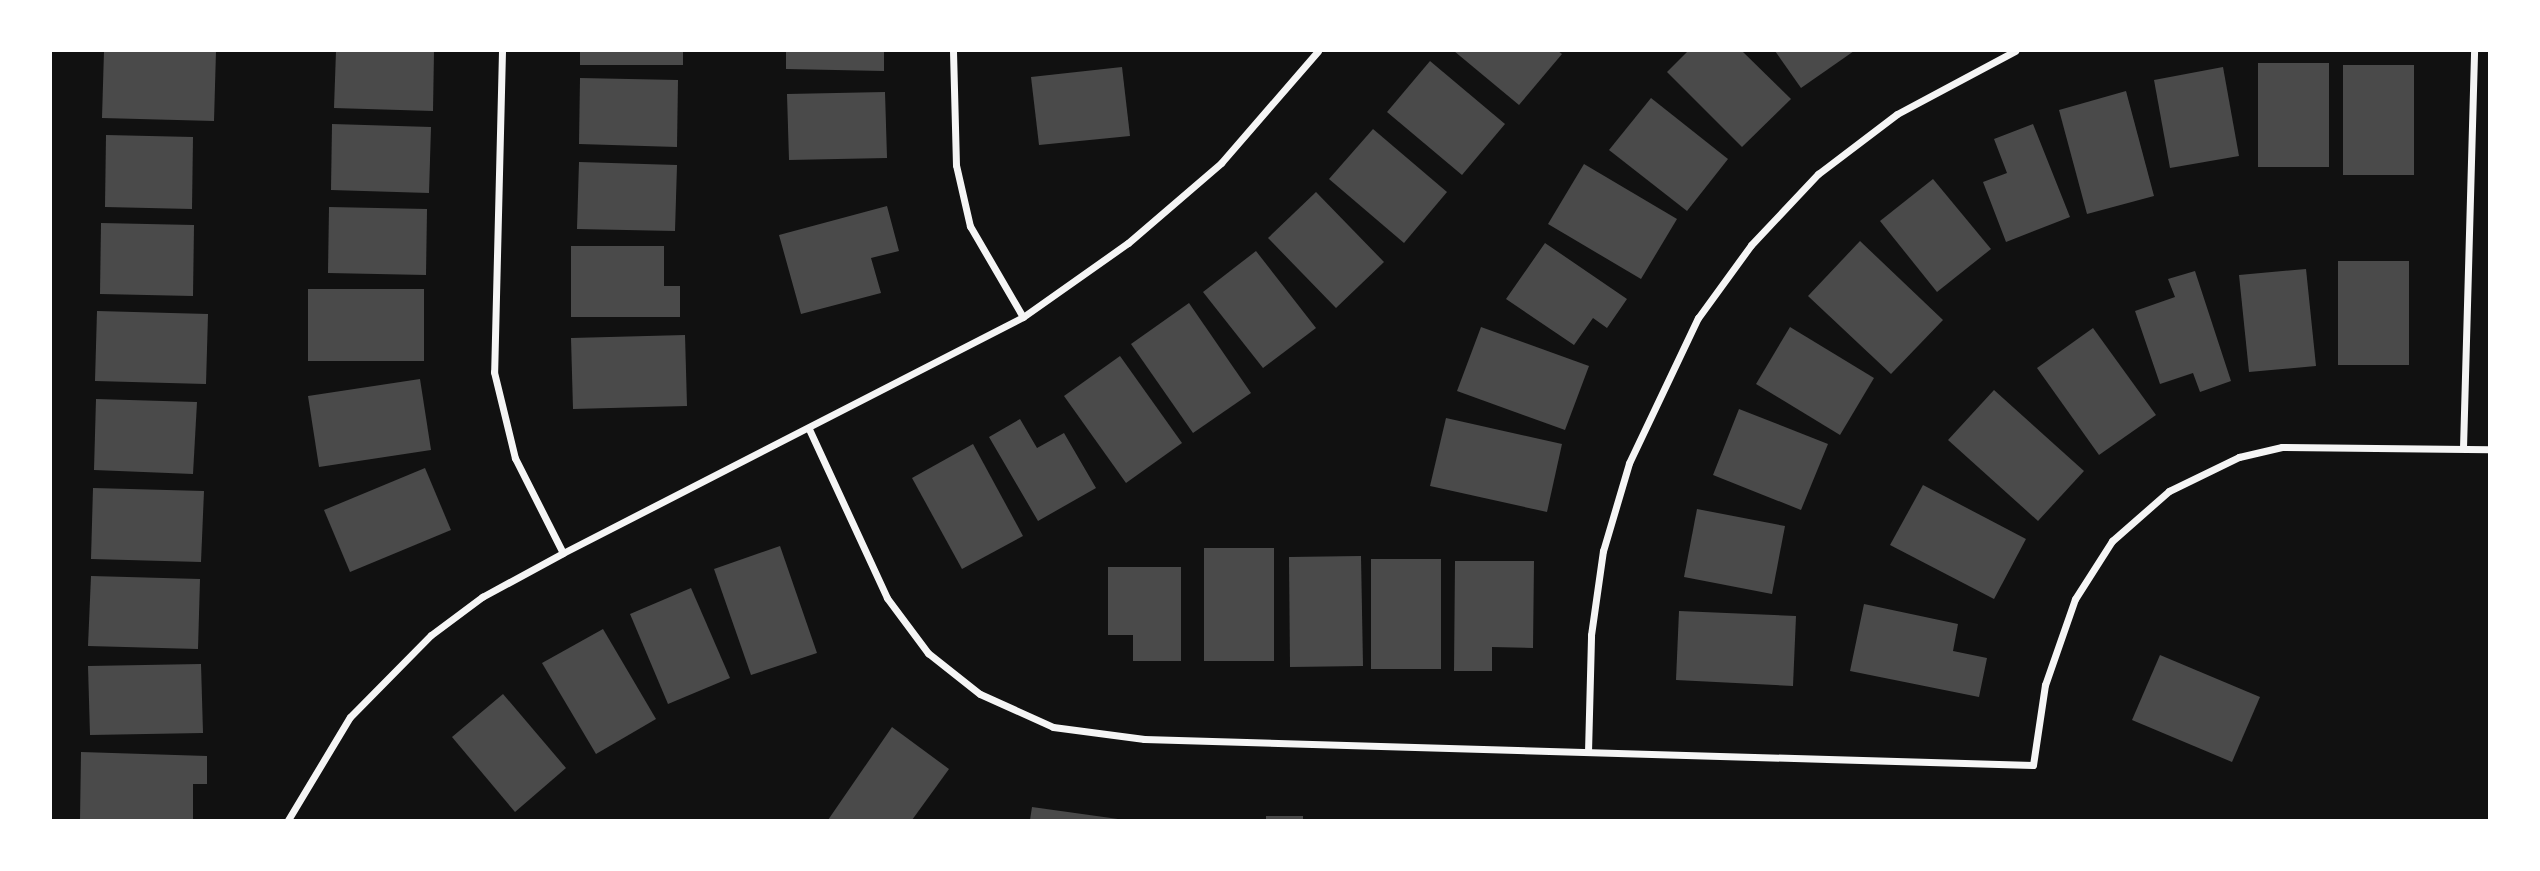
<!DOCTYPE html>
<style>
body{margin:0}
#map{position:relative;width:2540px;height:871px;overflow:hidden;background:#111;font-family:"Libre Baskerville",serif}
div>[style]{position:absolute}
.building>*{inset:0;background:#4a4a4a}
.minor>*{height:7px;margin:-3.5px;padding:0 3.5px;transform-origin:3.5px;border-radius:3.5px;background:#f5f5f5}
span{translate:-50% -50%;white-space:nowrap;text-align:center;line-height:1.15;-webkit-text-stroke:5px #fff;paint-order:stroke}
.frame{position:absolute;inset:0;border:52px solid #fff;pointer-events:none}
</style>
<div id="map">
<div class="building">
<div style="clip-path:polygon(104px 51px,216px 51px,214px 121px,102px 118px)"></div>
<div style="clip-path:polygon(336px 51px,434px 51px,433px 111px,334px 108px)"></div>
<div style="clip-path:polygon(580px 51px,683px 51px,683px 65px,580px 65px)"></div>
<div style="clip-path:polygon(786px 51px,884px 51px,884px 71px,786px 69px)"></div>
<div style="clip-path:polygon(1454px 51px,1558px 51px,1562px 54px,1519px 105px)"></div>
<div style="clip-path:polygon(1688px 51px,1742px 51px,1791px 99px,1742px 147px,1667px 72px)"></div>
<div style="clip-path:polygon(1775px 51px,1854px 51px,1801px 88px)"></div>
<div style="clip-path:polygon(1430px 61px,1505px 124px,1462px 175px,1387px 112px)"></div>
<div style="clip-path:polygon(2258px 63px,2329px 63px,2329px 167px,2258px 167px)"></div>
<div style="clip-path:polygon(2343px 65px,2414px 65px,2414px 175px,2343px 175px)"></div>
<div style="clip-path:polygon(1122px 67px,1130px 136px,1039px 145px,1031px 77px)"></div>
<div style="clip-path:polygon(2223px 67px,2239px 156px,2170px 168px,2154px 80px)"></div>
<div style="clip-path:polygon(580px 78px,678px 80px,677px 147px,579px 144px)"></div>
<div style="clip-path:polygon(2126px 91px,2154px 196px,2087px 214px,2059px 110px)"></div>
<div style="clip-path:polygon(885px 92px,887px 158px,789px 160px,787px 94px)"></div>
<div style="clip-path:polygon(1651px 98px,1728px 159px,1687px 211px,1609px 150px)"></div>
<div style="clip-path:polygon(332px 124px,431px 127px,429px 193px,331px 190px)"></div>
<div style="clip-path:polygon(2033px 124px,2070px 217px,2006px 242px,1983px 182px,2007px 173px,1994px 139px)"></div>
<div style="clip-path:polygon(1373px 129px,1447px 192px,1404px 243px,1329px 179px)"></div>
<div style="clip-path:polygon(106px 135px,193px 137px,192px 209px,105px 207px)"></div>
<div style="clip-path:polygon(579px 162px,677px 165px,675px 231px,577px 229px)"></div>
<div style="clip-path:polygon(1584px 164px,1677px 219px,1641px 279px,1548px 224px)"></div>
<div style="clip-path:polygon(1933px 179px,1991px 249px,1937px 292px,1880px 221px)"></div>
<div style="clip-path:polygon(1316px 192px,1384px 262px,1336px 308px,1268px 238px)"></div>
<div style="clip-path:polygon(887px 206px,899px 251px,871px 258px,881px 293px,801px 314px,779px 235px)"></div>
<div style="clip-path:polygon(329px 207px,427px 209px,426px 275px,328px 273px)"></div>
<div style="clip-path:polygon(101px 223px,194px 225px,193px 296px,100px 294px)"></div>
<div style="clip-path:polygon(1860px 241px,1943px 320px,1891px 374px,1808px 296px)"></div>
<div style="clip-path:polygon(1545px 243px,1627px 299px,1607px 328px,1593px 318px,1574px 345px,1506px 299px)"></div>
<div style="clip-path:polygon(571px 246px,664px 246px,664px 286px,680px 286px,680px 317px,571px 317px)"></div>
<div style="clip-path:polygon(1256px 251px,1316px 328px,1263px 368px,1203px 292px)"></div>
<div style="clip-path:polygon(2338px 261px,2409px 261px,2409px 365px,2338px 365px)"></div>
<div style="clip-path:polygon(2306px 269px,2316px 366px,2249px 372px,2239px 275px)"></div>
<div style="clip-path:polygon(2195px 271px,2231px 381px,2200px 392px,2193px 373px,2160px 384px,2135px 311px,2175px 297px,2168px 279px)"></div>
<div style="clip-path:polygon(308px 289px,424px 289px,424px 361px,308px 361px)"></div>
<div style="clip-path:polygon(1189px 303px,1251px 393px,1193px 433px,1131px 344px)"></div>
<div style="clip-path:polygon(97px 311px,208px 314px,206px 384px,95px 381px)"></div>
<div style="clip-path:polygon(1481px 327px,1589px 366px,1565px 430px,1457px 391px)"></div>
<div style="clip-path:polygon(1790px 327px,1874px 378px,1840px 435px,1756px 384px)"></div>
<div style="clip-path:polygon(2093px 328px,2156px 415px,2099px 455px,2037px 368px)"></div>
<div style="clip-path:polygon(685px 335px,687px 406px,573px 409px,571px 338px)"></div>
<div style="clip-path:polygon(1120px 356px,1182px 443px,1126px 483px,1064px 396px)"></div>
<div style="clip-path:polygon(420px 379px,431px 450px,319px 467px,308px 396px)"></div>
<div style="clip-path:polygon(1994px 390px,2084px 471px,2038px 521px,1948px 440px)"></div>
<div style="clip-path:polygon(96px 399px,197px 402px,193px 474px,94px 470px)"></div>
<div style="clip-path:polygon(1739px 409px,1828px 444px,1801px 510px,1713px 475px)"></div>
<div style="clip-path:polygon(1446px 418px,1562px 444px,1547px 512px,1430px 486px)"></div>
<div style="clip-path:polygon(1020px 419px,1037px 448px,1064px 433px,1096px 488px,1038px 521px,989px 437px)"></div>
<div style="clip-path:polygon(973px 444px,1023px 536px,962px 569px,912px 478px)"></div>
<div style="clip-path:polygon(425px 468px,451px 530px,350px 572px,324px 510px)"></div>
<div style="clip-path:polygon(1923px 485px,2026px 539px,1994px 599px,1890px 545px)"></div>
<div style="clip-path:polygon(93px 488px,204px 491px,201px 562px,91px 559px)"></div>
<div style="clip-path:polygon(1697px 509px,1785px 526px,1772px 594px,1684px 577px)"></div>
<div style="clip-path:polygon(780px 546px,817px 653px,751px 675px,714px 569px)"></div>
<div style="clip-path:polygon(1204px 548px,1274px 548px,1274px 661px,1204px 661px)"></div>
<div style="clip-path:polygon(1361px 556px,1363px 666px,1290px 667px,1289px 557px)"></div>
<div style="clip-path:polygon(1371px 559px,1441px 559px,1441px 669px,1371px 669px)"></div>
<div style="clip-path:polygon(1455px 561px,1534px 561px,1533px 648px,1492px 647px,1492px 671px,1454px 671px)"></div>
<div style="clip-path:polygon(1108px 567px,1181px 567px,1181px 661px,1133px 661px,1133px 635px,1108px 635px)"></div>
<div style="clip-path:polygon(91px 576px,200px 579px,198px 649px,88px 646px)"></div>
<div style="clip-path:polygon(691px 588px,730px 678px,668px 704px,630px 614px)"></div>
<div style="clip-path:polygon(1864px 604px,1958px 624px,1953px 651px,1987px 658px,1979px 697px,1850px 671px)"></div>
<div style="clip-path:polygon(1679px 611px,1796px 616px,1793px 686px,1676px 680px)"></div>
<div style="clip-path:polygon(603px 629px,656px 719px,596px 754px,542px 663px)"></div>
<div style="clip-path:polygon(2160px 655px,2260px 697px,2232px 762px,2132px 720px)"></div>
<div style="clip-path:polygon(201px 664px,203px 733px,90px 735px,88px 666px)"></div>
<div style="clip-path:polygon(503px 694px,566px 768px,515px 812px,452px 737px)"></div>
<div style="clip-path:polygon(892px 727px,949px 769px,912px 820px,828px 820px)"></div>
<div style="clip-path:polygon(81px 752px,207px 756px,207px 784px,193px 784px,193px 820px,80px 820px)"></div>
<div style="clip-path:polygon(1032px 807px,1118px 819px,1118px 820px,1030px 820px)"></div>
<div style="clip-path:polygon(1266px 816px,1303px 816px,1303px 820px,1266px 820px)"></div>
</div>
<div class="minor">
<div style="left:502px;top:51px;width:321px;rotate:91.4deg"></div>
<div style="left:494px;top:372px;width:89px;rotate:76.3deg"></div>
<div style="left:515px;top:458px;width:106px;rotate:63.2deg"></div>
<div style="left:953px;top:51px;width:114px;rotate:88.5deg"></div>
<div style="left:956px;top:165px;width:63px;rotate:77.1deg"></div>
<div style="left:970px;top:226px;width:105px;rotate:59.8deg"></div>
<div style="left:809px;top:429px;width:186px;rotate:65.2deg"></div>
<div style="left:887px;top:598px;width:69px;rotate:53.3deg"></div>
<div style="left:928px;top:653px;width:66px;rotate:38.3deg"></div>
<div style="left:980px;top:694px;width:80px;rotate:24.3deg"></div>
<div style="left:1053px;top:727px;width:92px;rotate:7.5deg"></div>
<div style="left:1144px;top:739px;width:889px;rotate:1.68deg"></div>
<div style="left:2033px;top:765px;width:81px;rotate:-81.5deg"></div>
<div style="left:2045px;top:685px;width:91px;rotate:-70.8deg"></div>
<div style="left:2075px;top:599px;width:69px;rotate:-57.5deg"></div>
<div style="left:2112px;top:541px;width:76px;rotate:-41.3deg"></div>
<div style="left:2169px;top:491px;width:78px;rotate:-25.9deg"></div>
<div style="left:2239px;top:457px;width:44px;rotate:-13.1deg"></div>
<div style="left:2282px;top:447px;width:207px;rotate:0.6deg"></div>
<div style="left:2463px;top:448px;width:397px;rotate:-88.4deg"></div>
<div style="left:1588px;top:752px;width:117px;rotate:-88.5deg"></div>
<div style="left:1591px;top:635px;width:85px;rotate:-81.9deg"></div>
<div style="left:1603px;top:551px;width:92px;rotate:-73.5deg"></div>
<div style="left:1629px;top:463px;width:161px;rotate:-64.6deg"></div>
<div style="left:1698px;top:318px;width:90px;rotate:-54deg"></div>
<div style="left:1751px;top:245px;width:98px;rotate:-46.7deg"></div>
<div style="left:1818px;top:174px;width:99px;rotate:-37.2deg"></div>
<div style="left:1897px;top:114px;width:134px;rotate:-28.1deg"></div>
<div style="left:288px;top:820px;width:120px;rotate:-59deg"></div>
<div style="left:350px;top:717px;width:115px;rotate:-45.4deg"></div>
<div style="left:431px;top:635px;width:64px;rotate:-36.7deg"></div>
<div style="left:482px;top:597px;width:92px;rotate:-28.5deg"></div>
<div style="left:563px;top:553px;width:517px;rotate:-27.16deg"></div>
<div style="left:1023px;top:317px;width:128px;rotate:-35.2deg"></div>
<div style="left:1128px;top:243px;width:123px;rotate:-40.7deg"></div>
<div style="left:1221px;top:163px;width:148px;rotate:-49.1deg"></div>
</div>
<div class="frame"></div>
</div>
